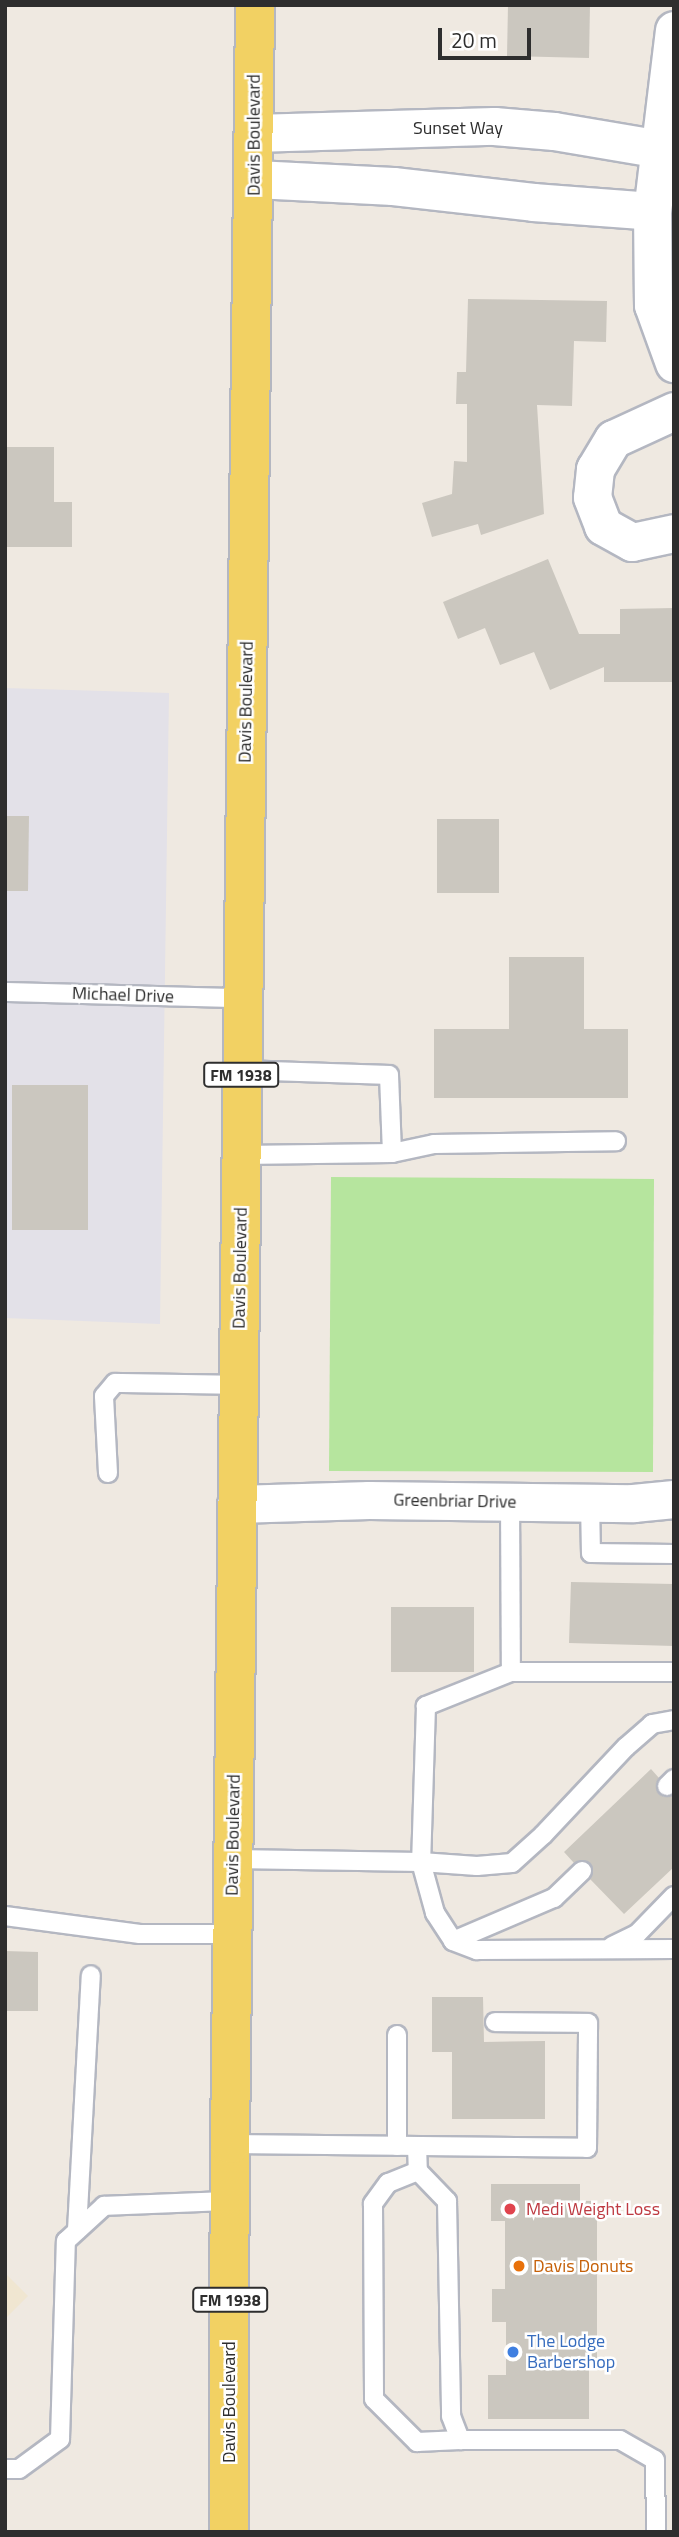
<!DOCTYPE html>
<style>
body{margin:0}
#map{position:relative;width:679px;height:2537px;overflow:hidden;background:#efe9e1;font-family:"Titillium Web",sans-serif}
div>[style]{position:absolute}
.industrial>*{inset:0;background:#e3e1e8}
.education>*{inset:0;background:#f0e6d1}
.green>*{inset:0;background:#b6e59e}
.building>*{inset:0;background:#cbc7bf}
.roads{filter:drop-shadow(2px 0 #b4b7c1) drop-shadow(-2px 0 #b4b7c1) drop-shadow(0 2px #b4b7c1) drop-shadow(0 -2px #b4b7c1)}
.lane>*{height:18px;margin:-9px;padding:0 9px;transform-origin:9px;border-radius:9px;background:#fff}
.street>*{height:37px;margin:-18.5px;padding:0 18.5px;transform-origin:18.5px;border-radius:18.5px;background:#fff}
.primary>*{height:38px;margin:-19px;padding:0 19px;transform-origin:19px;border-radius:19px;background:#f2d163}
.dots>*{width:19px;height:19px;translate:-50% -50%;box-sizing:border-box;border:4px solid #fff;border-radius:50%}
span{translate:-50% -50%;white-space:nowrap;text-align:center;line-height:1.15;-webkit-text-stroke:5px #fff;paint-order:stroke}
.shield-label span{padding:2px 5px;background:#fff;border:2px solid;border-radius:5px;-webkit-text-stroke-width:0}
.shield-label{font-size:16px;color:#2e2e2e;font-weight:700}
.street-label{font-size:18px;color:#2e2e2e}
.health-label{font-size:18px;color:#be3a42}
.left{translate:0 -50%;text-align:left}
.food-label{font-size:18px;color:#c56008}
.shop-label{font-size:18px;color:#366cbe}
.frame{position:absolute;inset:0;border:7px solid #2e2e2e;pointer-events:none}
.scale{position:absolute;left:438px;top:28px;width:93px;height:32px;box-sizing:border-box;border:4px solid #2e2e2e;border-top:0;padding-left:9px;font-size:21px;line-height:24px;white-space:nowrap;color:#2e2e2e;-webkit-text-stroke:5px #fff;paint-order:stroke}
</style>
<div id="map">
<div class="industrial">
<div style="clip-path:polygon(5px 688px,169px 693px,160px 1324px,5px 1318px)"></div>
</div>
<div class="education">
<div style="clip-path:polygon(5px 2273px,28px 2296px,5px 2319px)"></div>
</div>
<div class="green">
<div style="clip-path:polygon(331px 1177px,654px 1179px,653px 1472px,329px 1471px)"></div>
</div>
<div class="building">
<div style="clip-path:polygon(508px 5px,590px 5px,589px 58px,507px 56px)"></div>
<div style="clip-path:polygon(468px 299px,607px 301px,606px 342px,574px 341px,572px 406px,537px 405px,544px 514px,481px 535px,478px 524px,432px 537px,422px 503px,452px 494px,454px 461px,467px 462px,467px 404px,456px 404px,457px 372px,466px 372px)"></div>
<div style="clip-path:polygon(5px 447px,54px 447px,54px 502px,72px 502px,72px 547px,5px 547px)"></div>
<div style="clip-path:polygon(548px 559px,579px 634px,620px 634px,620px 609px,674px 608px,674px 682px,604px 682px,604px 667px,550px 690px,534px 652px,500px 665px,485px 628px,458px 639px,443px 602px)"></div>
<div style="clip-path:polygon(5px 816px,29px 816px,28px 891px,5px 891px)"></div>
<div style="clip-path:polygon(437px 819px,499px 819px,499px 893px,437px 893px)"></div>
<div style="clip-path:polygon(509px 957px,584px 957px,584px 1029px,628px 1029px,628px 1098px,434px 1098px,434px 1029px,509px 1029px)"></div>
<div style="clip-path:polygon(12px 1085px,88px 1085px,88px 1230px,12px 1230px)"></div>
<div style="clip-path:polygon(571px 1582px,674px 1584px,674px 1646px,569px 1643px)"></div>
<div style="clip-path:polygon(391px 1607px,474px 1607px,474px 1672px,391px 1672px)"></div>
<div style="clip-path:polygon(651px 1769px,659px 1778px,656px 1784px,659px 1794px,665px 1797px,674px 1795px,674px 1867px,624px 1914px,590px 1879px,593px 1869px,590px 1863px,580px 1860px,574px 1863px,564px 1852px)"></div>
<div style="clip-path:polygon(5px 1951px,38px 1952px,38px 2011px,5px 2011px)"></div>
<div style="clip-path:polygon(432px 1997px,483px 1997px,484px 2042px,545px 2041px,545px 2119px,452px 2119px,452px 2052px,432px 2052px)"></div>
<div style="clip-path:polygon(491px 2184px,580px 2184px,580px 2201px,597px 2201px,597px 2363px,589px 2363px,589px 2419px,488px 2419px,488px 2375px,506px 2375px,506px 2322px,492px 2322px,492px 2289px,505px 2289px,505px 2221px,491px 2221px)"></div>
</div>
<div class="roads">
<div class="lane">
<div style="left:5px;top:992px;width:237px;rotate:1.5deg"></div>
<div style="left:241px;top:1070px;width:148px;rotate:1.9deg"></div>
<div style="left:389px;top:1075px;width:78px;rotate:87.8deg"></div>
<div style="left:241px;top:1155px;width:151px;rotate:-0.8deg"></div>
<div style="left:392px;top:1153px;width:43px;rotate:-12.1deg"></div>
<div style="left:434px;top:1144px;width:182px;rotate:-0.9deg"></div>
<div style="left:108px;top:1473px;width:77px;rotate:-93deg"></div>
<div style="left:104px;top:1396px;width:17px;rotate:-50deg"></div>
<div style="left:115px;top:1383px;width:123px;rotate:0.9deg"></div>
<div style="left:510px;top:1501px;width:171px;rotate:89.7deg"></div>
<div style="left:511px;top:1672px;width:92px;rotate:158.2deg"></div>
<div style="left:426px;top:1706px;width:156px;rotate:91.8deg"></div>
<div style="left:421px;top:1862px;width:53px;rotate:74.6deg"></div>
<div style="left:435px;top:1913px;width:33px;rotate:57deg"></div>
<div style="left:453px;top:1941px;width:26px;rotate:21deg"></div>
<div style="left:477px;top:1950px;width:197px;rotate:-0.3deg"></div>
<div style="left:590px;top:1502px;width:51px;rotate:88.9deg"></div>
<div style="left:591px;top:1553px;width:83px;rotate:0.7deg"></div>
<div style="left:511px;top:1672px;width:163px"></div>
<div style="left:667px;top:1786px;width:10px;rotate:-45deg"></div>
<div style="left:233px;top:1859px;width:188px;rotate:0.9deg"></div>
<div style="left:421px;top:1862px;width:56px;rotate:4.1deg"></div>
<div style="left:477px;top:1866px;width:35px;rotate:-5deg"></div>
<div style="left:512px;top:1863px;width:42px;rotate:-42.1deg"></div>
<div style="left:543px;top:1835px;width:121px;rotate:-46.7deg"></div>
<div style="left:626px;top:1747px;width:35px;rotate:-41deg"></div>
<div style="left:652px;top:1724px;width:22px;rotate:-10deg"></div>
<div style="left:5px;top:1916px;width:136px;rotate:7.6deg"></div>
<div style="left:140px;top:1934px;width:92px"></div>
<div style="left:453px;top:1941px;width:110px;rotate:-23.1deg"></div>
<div style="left:554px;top:1898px;width:39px;rotate:-44deg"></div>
<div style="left:612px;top:1946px;width:28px;rotate:-26deg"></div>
<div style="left:637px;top:1934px;width:53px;rotate:-45.8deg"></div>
<div style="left:397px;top:2035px;width:111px;rotate:90deg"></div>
<div style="left:230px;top:2144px;width:357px;rotate:0.6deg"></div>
<div style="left:587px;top:2148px;width:125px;rotate:-89.5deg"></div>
<div style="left:588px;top:2023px;width:93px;rotate:-179.4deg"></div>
<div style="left:417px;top:2146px;width:25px;rotate:88deg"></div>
<div style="left:418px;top:2171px;width:42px;rotate:46deg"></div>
<div style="left:447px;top:2201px;width:215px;rotate:88.9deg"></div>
<div style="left:451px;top:2416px;width:26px;rotate:69deg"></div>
<div style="left:460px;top:2440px;width:160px"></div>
<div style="left:620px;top:2440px;width:40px;rotate:29.7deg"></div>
<div style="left:655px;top:2460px;width:72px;rotate:89.2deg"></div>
<div style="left:418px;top:2171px;width:32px;rotate:158deg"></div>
<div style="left:388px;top:2183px;width:26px;rotate:126deg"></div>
<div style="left:373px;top:2204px;width:195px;rotate:89.7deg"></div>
<div style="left:374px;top:2399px;width:61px;rotate:45deg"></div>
<div style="left:417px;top:2442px;width:43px;rotate:-2.7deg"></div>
<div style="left:77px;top:2230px;width:255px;rotate:-86.9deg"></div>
<div style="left:5px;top:2469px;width:14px"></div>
<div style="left:19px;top:2469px;width:51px;rotate:-36.2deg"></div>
<div style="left:60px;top:2439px;width:198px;rotate:-88.3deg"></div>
<div style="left:66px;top:2241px;width:52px;rotate:-42.6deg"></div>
<div style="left:104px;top:2206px;width:126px;rotate:-2.3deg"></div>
</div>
<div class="street">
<div style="left:674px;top:30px;width:182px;rotate:96.9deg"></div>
<div style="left:652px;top:211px;width:94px;rotate:89.4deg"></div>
<div style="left:653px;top:305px;width:62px;rotate:70.1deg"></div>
<div style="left:254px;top:133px;width:240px;rotate:-1.7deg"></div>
<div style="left:494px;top:126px;width:60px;rotate:4.8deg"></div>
<div style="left:554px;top:131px;width:108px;rotate:9.6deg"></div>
<div style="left:255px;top:179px;width:138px;rotate:2.9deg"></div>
<div style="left:393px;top:186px;width:141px;rotate:6.5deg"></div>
<div style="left:533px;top:202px;width:119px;rotate:4.3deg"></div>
<div style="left:674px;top:411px;width:67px;rotate:155.3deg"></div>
<div style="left:613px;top:439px;width:35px;rotate:121deg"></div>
<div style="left:595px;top:469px;width:28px;rotate:96deg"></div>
<div style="left:592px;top:497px;width:31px;rotate:69deg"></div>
<div style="left:603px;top:526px;width:33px;rotate:29deg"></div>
<div style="left:632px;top:542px;width:43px;rotate:-12.1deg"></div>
<div style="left:236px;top:1504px;width:133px;rotate:-1.7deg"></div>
<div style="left:369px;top:1500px;width:264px;rotate:0.7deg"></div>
<div style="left:633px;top:1503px;width:41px;rotate:-5.6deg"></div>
</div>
<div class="primary">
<div style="left:229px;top:2532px;width:388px;rotate:-89.9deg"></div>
<div style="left:230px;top:2144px;width:2139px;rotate:-89.33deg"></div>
</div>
</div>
<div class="dots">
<div style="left:510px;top:2209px;background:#e0444e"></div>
<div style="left:519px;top:2266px;background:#e8710a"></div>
<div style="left:513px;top:2352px;background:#3f7fe0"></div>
</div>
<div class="shield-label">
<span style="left:241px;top:1075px">FM 1938</span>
<span style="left:230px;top:2300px">FM 1938</span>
</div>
<div class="street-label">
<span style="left:458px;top:128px">Sunset Way</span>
<span style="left:254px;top:135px;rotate:-90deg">Davis Boulevard</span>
<span style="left:246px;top:702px;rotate:-89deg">Davis Boulevard</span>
<span style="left:123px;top:995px;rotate:2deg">Michael Drive</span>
<span style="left:240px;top:1268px;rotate:-89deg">Davis Boulevard</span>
<span style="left:455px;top:1501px;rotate:1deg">Greenbriar Drive</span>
<span style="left:233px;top:1835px;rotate:-89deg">Davis Boulevard</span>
<span style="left:229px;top:2402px;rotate:-90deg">Davis Boulevard</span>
</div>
<div class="health-label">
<span class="left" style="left:526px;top:2209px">Medi Weight Loss</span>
</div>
<div class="food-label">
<span class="left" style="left:533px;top:2266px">Davis Donuts</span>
</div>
<div class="shop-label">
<span class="left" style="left:527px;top:2352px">The Lodge<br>Barbershop</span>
</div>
<div class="frame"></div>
<div class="scale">20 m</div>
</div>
